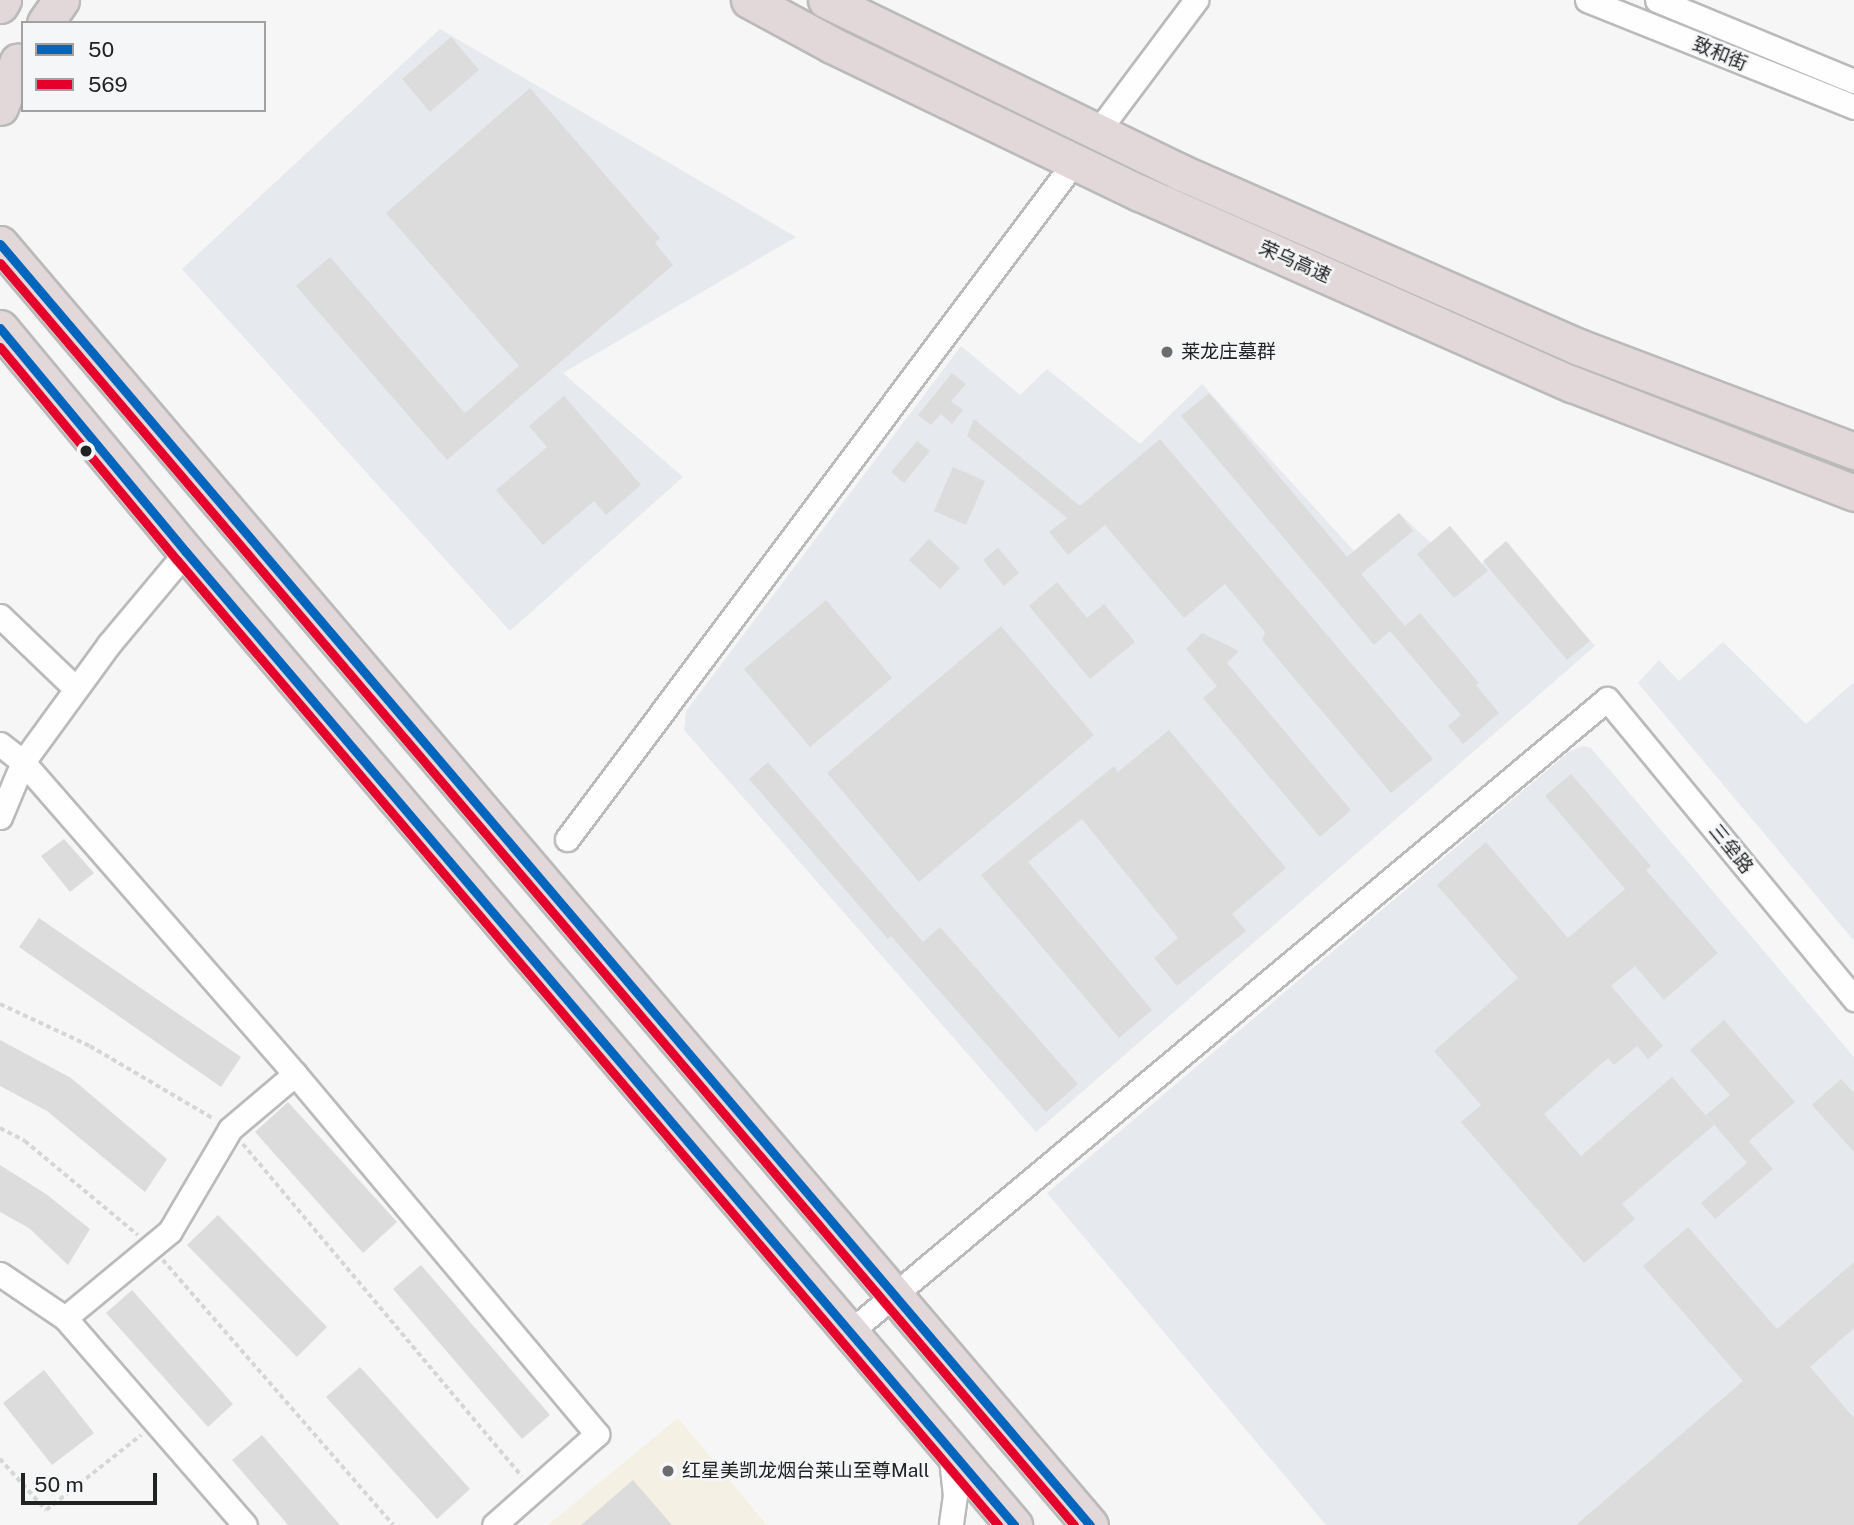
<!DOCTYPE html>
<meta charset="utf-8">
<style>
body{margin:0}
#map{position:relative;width:1854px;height:1525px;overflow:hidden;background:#f6f6f6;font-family:"Public Sans","Noto Sans SC",sans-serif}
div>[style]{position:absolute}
.commercial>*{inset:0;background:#f5f0e4}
.built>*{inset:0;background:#e6e9ed}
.building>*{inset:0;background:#dcdcdc}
.path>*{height:3.5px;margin-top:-1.75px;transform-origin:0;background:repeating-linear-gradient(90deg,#d5d6d6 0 5px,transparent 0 8.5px)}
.roads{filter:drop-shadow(2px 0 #bababa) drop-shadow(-2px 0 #bababa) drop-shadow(0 2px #bababa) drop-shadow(0 -2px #bababa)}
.minor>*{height:23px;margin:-11.5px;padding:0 11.5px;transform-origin:11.5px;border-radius:11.5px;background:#fefefe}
.highway>*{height:35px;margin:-17.5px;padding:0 17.5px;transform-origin:17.5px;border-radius:17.5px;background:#e2d7d9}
.bus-1>*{height:9px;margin:-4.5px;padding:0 4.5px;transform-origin:4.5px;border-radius:4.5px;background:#0065bd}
.bus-2>*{height:9px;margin:-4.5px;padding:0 4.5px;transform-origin:4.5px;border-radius:4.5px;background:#e4002b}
.dots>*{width:19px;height:19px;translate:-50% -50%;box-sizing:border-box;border:4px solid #f5f6f7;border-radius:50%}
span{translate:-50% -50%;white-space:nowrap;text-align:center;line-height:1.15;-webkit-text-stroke:5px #f5f6f7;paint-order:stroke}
.street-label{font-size:19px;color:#212222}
.poi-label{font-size:19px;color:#212222}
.left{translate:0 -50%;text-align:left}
.legend{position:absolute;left:21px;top:21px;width:245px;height:91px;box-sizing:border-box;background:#f5f6f7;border:2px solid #a0a1a2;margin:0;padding:9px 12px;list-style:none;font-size:21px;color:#212222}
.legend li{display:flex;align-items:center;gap:14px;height:35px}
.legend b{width:35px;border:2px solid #a0a1a2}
.scale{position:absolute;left:21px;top:1473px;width:136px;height:32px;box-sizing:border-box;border:4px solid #212222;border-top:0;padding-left:9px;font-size:21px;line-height:24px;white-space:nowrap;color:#212222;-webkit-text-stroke:5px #f5f6f7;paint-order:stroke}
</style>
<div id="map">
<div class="commercial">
<div style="clip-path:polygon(678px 1418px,767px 1525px,548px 1525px)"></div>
</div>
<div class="built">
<div style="clip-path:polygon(440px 29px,796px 237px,563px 373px,683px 477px,510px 631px,182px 269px)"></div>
<div style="clip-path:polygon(961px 346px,1020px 395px,1047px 369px,1140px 444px,1202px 384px,1354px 551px,1399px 513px,1431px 543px,1450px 526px,1480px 566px,1506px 541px,1595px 646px,1036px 1132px,684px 730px,686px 711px)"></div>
<div style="clip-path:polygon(1723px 642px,1806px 724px,1854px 682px,1854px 941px,1638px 683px,1659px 660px,1679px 681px)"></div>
<div style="clip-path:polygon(1583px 746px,1591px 748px,1854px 1057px,1854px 1525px,1326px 1525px,1047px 1193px,1569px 752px)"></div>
</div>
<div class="building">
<div style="clip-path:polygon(451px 37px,479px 70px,430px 112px,402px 79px)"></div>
<div style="clip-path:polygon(530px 88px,660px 238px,655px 243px,673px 265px,447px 460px,296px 286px,330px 257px,465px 413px,519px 366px,386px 213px)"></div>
<div style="clip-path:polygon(952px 373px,966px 384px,951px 401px,963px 410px,952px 424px,941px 414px,931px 425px,918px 415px)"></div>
<div style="clip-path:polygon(1209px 393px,1347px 557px,1399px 513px,1413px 531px,1361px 574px,1405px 626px,1420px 613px,1479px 683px,1476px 685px,1499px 713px,1463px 744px,1448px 726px,1461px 715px,1390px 631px,1374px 645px,1181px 416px)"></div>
<div style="clip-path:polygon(564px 396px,641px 485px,606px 515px,594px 501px,543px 545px,496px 490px,547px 447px,529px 426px)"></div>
<div style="clip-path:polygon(974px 419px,1080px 506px,1160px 439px,1433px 759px,1391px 793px,1262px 640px,1265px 632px,1225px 584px,1184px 618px,1105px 525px,1068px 555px,1049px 532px,1067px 518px,967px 436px)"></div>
<div style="clip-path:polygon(917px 441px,930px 451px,904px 483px,891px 472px)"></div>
<div style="clip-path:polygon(953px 467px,985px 481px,966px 525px,934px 511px)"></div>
<div style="clip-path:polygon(1450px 526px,1488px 571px,1454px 598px,1417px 554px)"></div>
<div style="clip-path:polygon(929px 539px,960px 568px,940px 589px,909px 560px)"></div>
<div style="clip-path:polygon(1506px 541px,1590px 641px,1567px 660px,1483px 561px)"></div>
<div style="clip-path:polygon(998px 548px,1019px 573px,1004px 586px,983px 560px)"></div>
<div style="clip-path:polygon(1057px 582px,1087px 618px,1104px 604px,1135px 642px,1090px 679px,1029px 606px)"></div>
<div style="clip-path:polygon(826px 600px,892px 678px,810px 747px,744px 669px)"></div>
<div style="clip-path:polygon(1001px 626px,1094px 735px,919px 882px,827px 773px)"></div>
<div style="clip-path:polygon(1202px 633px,1239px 651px,1227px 663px,1351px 810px,1320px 837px,1203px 698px,1217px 686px,1186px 649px)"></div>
<div style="clip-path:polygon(1169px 730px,1286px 868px,1232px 914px,1246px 931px,1177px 986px,1154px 958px,1178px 938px,1082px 819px,1028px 862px,1152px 1010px,1119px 1038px,981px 875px,1114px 766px,1118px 772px)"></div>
<div style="clip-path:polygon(768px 762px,923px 942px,940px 927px,1078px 1084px,1046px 1112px,891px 936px,888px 939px,749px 779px)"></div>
<div style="clip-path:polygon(1571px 774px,1651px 866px,1646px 870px,1718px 953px,1664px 1000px,1635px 966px,1611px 986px,1663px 1046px,1648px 1059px,1637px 1046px,1614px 1065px,1608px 1058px,1544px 1114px,1581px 1156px,1672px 1077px,1714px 1125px,1622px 1204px,1635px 1219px,1584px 1263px,1461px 1122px,1481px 1105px,1434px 1051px,1518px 978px,1437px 885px,1486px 842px,1568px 938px,1625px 889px,1545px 796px)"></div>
<div style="clip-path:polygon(64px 839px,94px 873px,70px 892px,41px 856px)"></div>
<div style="clip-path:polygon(39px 918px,241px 1057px,221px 1087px,19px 947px)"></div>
<div style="clip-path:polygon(1724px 1020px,1795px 1102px,1749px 1141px,1773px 1169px,1715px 1219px,1701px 1203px,1747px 1163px,1706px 1115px,1730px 1095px,1690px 1050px)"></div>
<div style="clip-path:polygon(0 1040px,71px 1078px,167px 1159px,145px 1192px,47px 1111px,0 1086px)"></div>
<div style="clip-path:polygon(1841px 1079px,1854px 1093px,1854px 1152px,1812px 1105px)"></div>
<div style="clip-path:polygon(288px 1102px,397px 1222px,363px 1253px,255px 1132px)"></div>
<div style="clip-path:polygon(0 1165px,46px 1194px,90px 1229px,68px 1265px,29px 1228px,0 1212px)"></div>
<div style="clip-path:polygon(218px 1215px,327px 1327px,297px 1357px,187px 1245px)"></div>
<div style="clip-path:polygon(1688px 1227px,1777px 1329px,1854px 1262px,1854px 1328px,1810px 1367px,1854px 1418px,1854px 1525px,1576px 1525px,1743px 1381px,1643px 1266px)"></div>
<div style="clip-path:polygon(421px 1265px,550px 1415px,522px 1439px,393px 1289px)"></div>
<div style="clip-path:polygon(132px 1290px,233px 1404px,208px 1427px,106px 1313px)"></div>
<div style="clip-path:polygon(360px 1367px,470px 1489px,437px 1519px,326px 1397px)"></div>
<div style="clip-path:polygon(44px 1370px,94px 1433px,52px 1465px,3px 1403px)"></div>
<div style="clip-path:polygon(262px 1435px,340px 1525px,288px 1525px,232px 1460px)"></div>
<div style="clip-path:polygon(633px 1480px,672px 1525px,581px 1525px)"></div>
</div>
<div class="path">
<div style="left:0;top:1004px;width:99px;rotate:25deg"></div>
<div style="left:90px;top:1046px;width:144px;rotate:30.5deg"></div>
<div style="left:0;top:1128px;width:28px;rotate:27deg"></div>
<div style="left:25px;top:1141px;width:147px;rotate:39.8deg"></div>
<div style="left:243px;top:1144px;width:434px;rotate:50deg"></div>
<div style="left:163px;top:1260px;width:351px;rotate:49deg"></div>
<div style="left:0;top:1459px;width:69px;rotate:48deg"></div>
<div style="left:46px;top:1510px;width:121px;rotate:-38.3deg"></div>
</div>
<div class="roads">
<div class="minor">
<div style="left:1587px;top:0;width:288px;rotate:21.8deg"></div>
<div style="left:1657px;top:0;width:213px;rotate:22.4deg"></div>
<div style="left:1104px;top:123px;width:154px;rotate:-53.2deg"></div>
<div style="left:0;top:616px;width:105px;rotate:43.8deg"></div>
<div style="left:0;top:744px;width:29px;rotate:38deg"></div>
<div style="left:23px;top:762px;width:414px;rotate:48.9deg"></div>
<div style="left:295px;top:1074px;width:470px;rotate:50deg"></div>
<div style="left:597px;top:1434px;width:137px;rotate:138.5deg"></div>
<div style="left:0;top:817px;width:60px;rotate:-67.3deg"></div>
<div style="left:23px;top:762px;width:146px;rotate:-53.9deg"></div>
<div style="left:109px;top:644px;width:120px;rotate:-50.1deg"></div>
<div style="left:567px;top:839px;width:827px;rotate:-53.16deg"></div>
<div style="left:0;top:1274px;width:78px;rotate:34.1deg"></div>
<div style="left:65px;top:1318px;width:136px;rotate:-39.6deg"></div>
<div style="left:170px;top:1231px;width:118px;rotate:-59.5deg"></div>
<div style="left:230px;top:1129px;width:85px;rotate:-40.2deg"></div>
<div style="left:65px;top:1318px;width:274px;rotate:49deg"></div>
<div style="left:851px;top:1331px;width:985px;rotate:-39.89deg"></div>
<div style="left:1607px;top:699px;width:389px;rotate:50.5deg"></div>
<div style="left:950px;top:1450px;width:45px;rotate:83.7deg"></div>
<div style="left:955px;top:1495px;width:30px;rotate:98deg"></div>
</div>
<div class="highway">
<div style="left:749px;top:0;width:94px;rotate:28.5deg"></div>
<div style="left:832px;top:45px;width:342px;rotate:25.7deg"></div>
<div style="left:1140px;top:193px;width:472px;rotate:23.9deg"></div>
<div style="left:1572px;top:384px;width:302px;rotate:21.1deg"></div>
<div style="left:826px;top:0;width:394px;rotate:25.9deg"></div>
<div style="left:1180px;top:172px;width:436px;rotate:23.7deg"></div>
<div style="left:1579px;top:347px;width:294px;rotate:20.7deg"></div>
<div style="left:0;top:5px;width:6px;rotate:-59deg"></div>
<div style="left:45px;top:23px;width:28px;rotate:-55deg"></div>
<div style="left:0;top:107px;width:49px;rotate:-68.6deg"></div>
<div style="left:0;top:244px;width:1682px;rotate:49.61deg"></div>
<div style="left:0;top:328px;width:291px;rotate:50.3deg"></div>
<div style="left:186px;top:552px;width:1278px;rotate:49.6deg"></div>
</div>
</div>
<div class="bus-1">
<div style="left:0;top:244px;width:1682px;rotate:49.61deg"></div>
<div style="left:0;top:328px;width:291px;rotate:50.3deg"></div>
<div style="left:186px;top:552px;width:1278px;rotate:49.6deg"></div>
</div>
<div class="bus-2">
<div style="left:0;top:263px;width:1657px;rotate:49.6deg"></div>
<div style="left:0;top:347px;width:277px;rotate:50.3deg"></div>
<div style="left:177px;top:560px;width:1267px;rotate:49.61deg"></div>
</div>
<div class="dots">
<div style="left:1167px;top:352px;background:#6c6c6c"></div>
<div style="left:86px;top:451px;background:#212222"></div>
<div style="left:668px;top:1471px;background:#6c6c6c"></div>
</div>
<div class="street-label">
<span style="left:1720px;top:54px;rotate:22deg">致和街</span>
<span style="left:1295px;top:262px;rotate:24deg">荣乌高速</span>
<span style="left:1731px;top:849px;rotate:51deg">三垒路</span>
</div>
<div class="poi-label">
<span class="left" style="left:1181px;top:352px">莱龙庄墓群</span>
<span class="left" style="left:682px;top:1471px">红星美凯龙烟台莱山至尊Mall</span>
</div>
<ul class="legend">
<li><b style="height:9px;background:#0065bd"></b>50</li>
<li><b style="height:9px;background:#e4002b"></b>569</li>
</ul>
<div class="scale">50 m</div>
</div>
